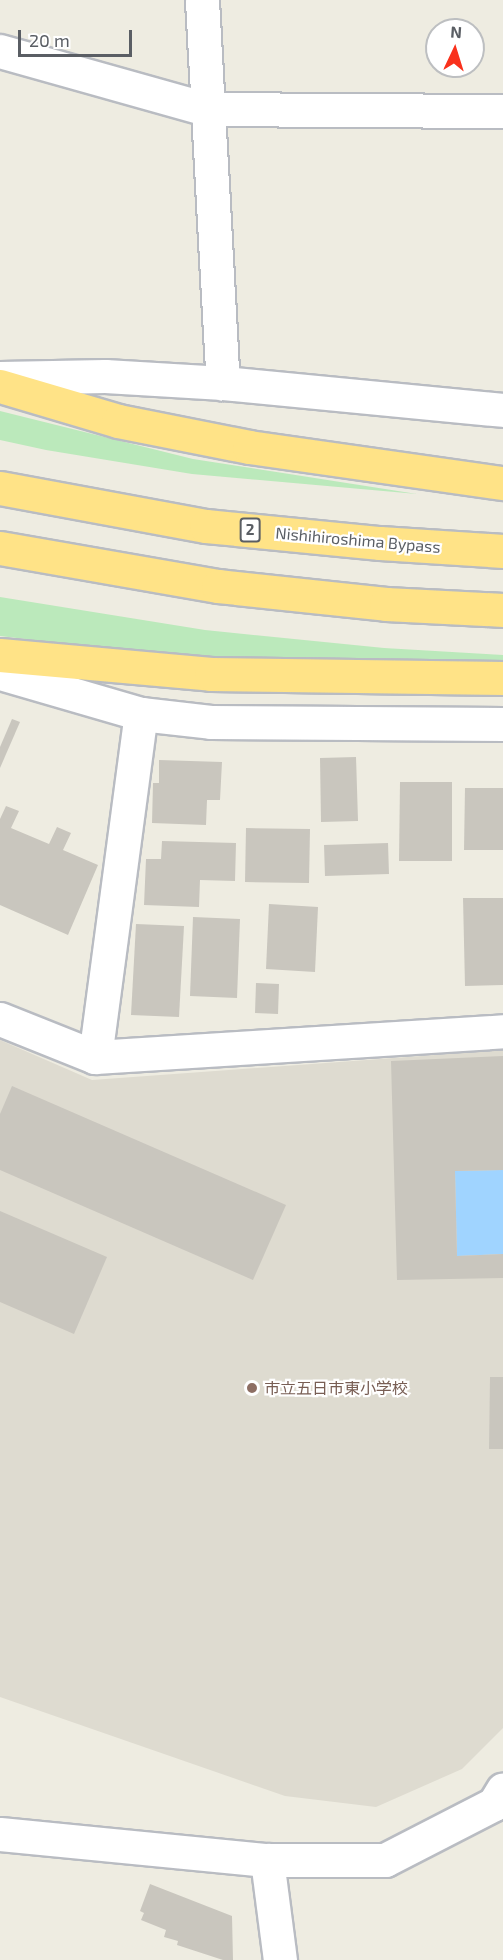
<!DOCTYPE html>
<meta charset="utf-8">
<style>
body{margin:0}
#map{position:relative;width:503px;height:1960px;overflow:hidden;background:#eeece1;font-family:"Exo 2","Noto Sans JP",sans-serif}
div>[style]{position:absolute}
.education>*{inset:0;background:#dedbd0}
.green>*{inset:0;background:#bbe9bb}
.water>*{inset:0;background:#a0d4ff}
.building>*{inset:0;background:#c9c6be}
.roads{filter:drop-shadow(2px 0 #b9bcc2) drop-shadow(-2px 0 #b9bcc2) drop-shadow(0 2px #b9bcc2) drop-shadow(0 -2px #b9bcc2)}
.minor>*{height:33px;margin:-16.5px;padding:0 16.5px;transform-origin:16.5px;border-radius:16.5px;background:#fff}
.highway>*{height:33px;margin:-16.5px;padding:0 16.5px;transform-origin:16.5px;border-radius:16.5px;background:#ffe387}
.dots>*{width:16px;height:16px;translate:-50% -50%;box-sizing:border-box;border:3px solid #fff;border-radius:50%}
span{translate:-50% -50%;white-space:nowrap;text-align:center;line-height:1.15;-webkit-text-stroke:4.5px #fff;paint-order:stroke}
.shield-label span{padding:2px 4px;background:#fff;border:2px solid;border-radius:4px;-webkit-text-stroke-width:0}
.shield-label{font-size:15px;color:#5a5e64;font-weight:700}
.street-label{font-size:16px;color:#5a5e64}
.education-label{font-size:16px;color:#785e54}
.left{translate:0 -50%;text-align:left}
.north{position:absolute;left:425px;top:18px;width:60px;height:60px;box-sizing:border-box;background:#fff;border:2px solid #bdbfc1;border-radius:50%;rotate:4deg;font-size:16px;font-weight:700;line-height:24px;text-align:center;color:#5a5e64}
.north::after{content:'';display:block;margin:auto;width:21px;height:27px;background:#f9311c;clip-path:polygon(50% 0,100% 100%,50% 72%,0 100%)}
.scale{position:absolute;left:18px;top:30px;width:114px;height:27px;box-sizing:border-box;border:3px solid #5a5e64;border-top:0;padding-left:8px;font-size:18px;line-height:21px;white-space:nowrap;color:#5a5e64;-webkit-text-stroke:4px #fff;paint-order:stroke}
</style>
<div id="map">
<div class="education">
<div style="clip-path:polygon(0 1040px,92px 1080px,503px 1050px,503px 1728px,462px 1769px,376px 1807px,285px 1796px,0 1697px)"></div>
</div>
<div class="green">
<div style="clip-path:polygon(0 411px,193px 459px,417px 494px,192px 474px,46px 450px,0 440px)"></div>
<div style="clip-path:polygon(0 597px,205px 630px,384px 648px,503px 655px,503px 666px,202px 660px,0 636px)"></div>
</div>
<div class="water">
<div style="clip-path:polygon(503px 1170px,503px 1254px,457px 1256px,455px 1171px)"></div>
</div>
<div class="building">
<div style="clip-path:polygon(12px 719px,20px 722px,0 768px,0 747px)"></div>
<div style="clip-path:polygon(356px 757px,358px 821px,321px 822px,320px 758px)"></div>
<div style="clip-path:polygon(159px 760px,222px 762px,220px 800px,207px 800px,206px 825px,152px 823px,153px 783px,159px 783px)"></div>
<div style="clip-path:polygon(400px 782px,452px 782px,452px 861px,399px 861px)"></div>
<div style="clip-path:polygon(465px 788px,503px 788px,503px 850px,464px 850px)"></div>
<div style="clip-path:polygon(6px 806px,19px 811px,11px 828px,49px 844px,57px 827px,71px 833px,63px 850px,98px 865px,68px 935px,0 905px,0 819px)"></div>
<div style="clip-path:polygon(246px 828px,310px 829px,309px 883px,245px 882px)"></div>
<div style="clip-path:polygon(162px 841px,236px 843px,235px 881px,200px 880px,199px 907px,144px 905px,146px 859px,161px 859px)"></div>
<div style="clip-path:polygon(388px 843px,389px 874px,325px 876px,324px 845px)"></div>
<div style="clip-path:polygon(463px 898px,503px 898px,503px 985px,465px 986px)"></div>
<div style="clip-path:polygon(269px 904px,318px 907px,315px 972px,266px 969px)"></div>
<div style="clip-path:polygon(193px 917px,240px 919px,237px 998px,190px 996px)"></div>
<div style="clip-path:polygon(136px 924px,184px 926px,179px 1017px,131px 1015px)"></div>
<div style="clip-path:polygon(256px 983px,279px 984px,278px 1014px,255px 1013px)"></div>
<div style="clip-path:polygon(503px 1056px,503px 1170px,455px 1171px,457px 1256px,503px 1254px,503px 1278px,397px 1280px,391px 1061px)"></div>
<div style="clip-path:polygon(12px 1086px,286px 1205px,253px 1280px,0 1170px,0 1114px)"></div>
<div style="clip-path:polygon(0 1211px,107px 1257px,74px 1334px,0 1302px)"></div>
<div style="clip-path:polygon(490px 1377px,503px 1377px,503px 1449px,489px 1449px)"></div>
<div style="clip-path:polygon(150px 1884px,232px 1916px,233px 1960px,223px 1960px,177px 1945px,178px 1941px,164px 1937px,166px 1930px,141px 1920px,144px 1913px,140px 1911px)"></div>
</div>
<div class="roads">
<div class="minor">
<div style="left:202px;top:0;width:384px;rotate:86.9deg"></div>
<div style="left:0;top:51px;width:214px;rotate:15.7deg"></div>
<div style="left:206px;top:109px;width:297px;rotate:0.4deg"></div>
<div style="left:0;top:378px;width:105px;rotate:-1.1deg"></div>
<div style="left:105px;top:376px;width:118px;rotate:3.4deg"></div>
<div style="left:223px;top:383px;width:281px;rotate:5.5deg"></div>
<div style="left:0;top:673px;width:147px;rotate:16.2deg"></div>
<div style="left:141px;top:714px;width:70px;rotate:6.5deg"></div>
<div style="left:211px;top:722px;width:292px;rotate:0.4deg"></div>
<div style="left:0;top:1019px;width:102px;rotate:21.8deg"></div>
<div style="left:95px;top:1057px;width:409px;rotate:-3.6deg"></div>
<div style="left:95px;top:1057px;width:346px;rotate:-82.4deg"></div>
<div style="left:0;top:1834px;width:268px;rotate:5.6deg"></div>
<div style="left:267px;top:1860px;width:118px"></div>
<div style="left:385px;top:1860px;width:123px;rotate:-27.2deg"></div>
<div style="left:494px;top:1804px;width:17px;rotate:-59deg"></div>
<div style="left:267px;top:1860px;width:101px;rotate:82.6deg"></div>
</div>
<div class="highway">
<div style="left:0;top:386px;width:123px;rotate:16.5deg"></div>
<div style="left:118px;top:421px;width:134px;rotate:11.2deg"></div>
<div style="left:249px;top:447px;width:257px;rotate:8.1deg"></div>
<div style="left:0;top:488px;width:209px;rotate:10.5deg"></div>
<div style="left:206px;top:526px;width:175px;rotate:5.6deg"></div>
<div style="left:380px;top:543px;width:123px;rotate:3.7deg"></div>
<div style="left:0;top:548px;width:221px;rotate:9.9deg"></div>
<div style="left:218px;top:586px;width:169px;rotate:6.1deg"></div>
<div style="left:386px;top:604px;width:117px;rotate:2.9deg"></div>
<div style="left:0;top:655px;width:212px;rotate:5.1deg"></div>
<div style="left:211px;top:674px;width:292px;rotate:0.8deg"></div>
</div>
</div>
<div class="dots">
<div style="left:252px;top:1388px;background:#8d6e63"></div>
</div>
<div class="shield-label">
<span style="left:250px;top:530px">2</span>
</div>
<div class="street-label">
<span style="left:358px;top:540px;rotate:5deg">Nishihiroshima Bypass</span>
</div>
<div class="education-label">
<span class="left" style="left:264px;top:1388px">市立五日市東小学校</span>
</div>
<div class="north">N</div>
<div class="scale">20 m</div>
</div>
